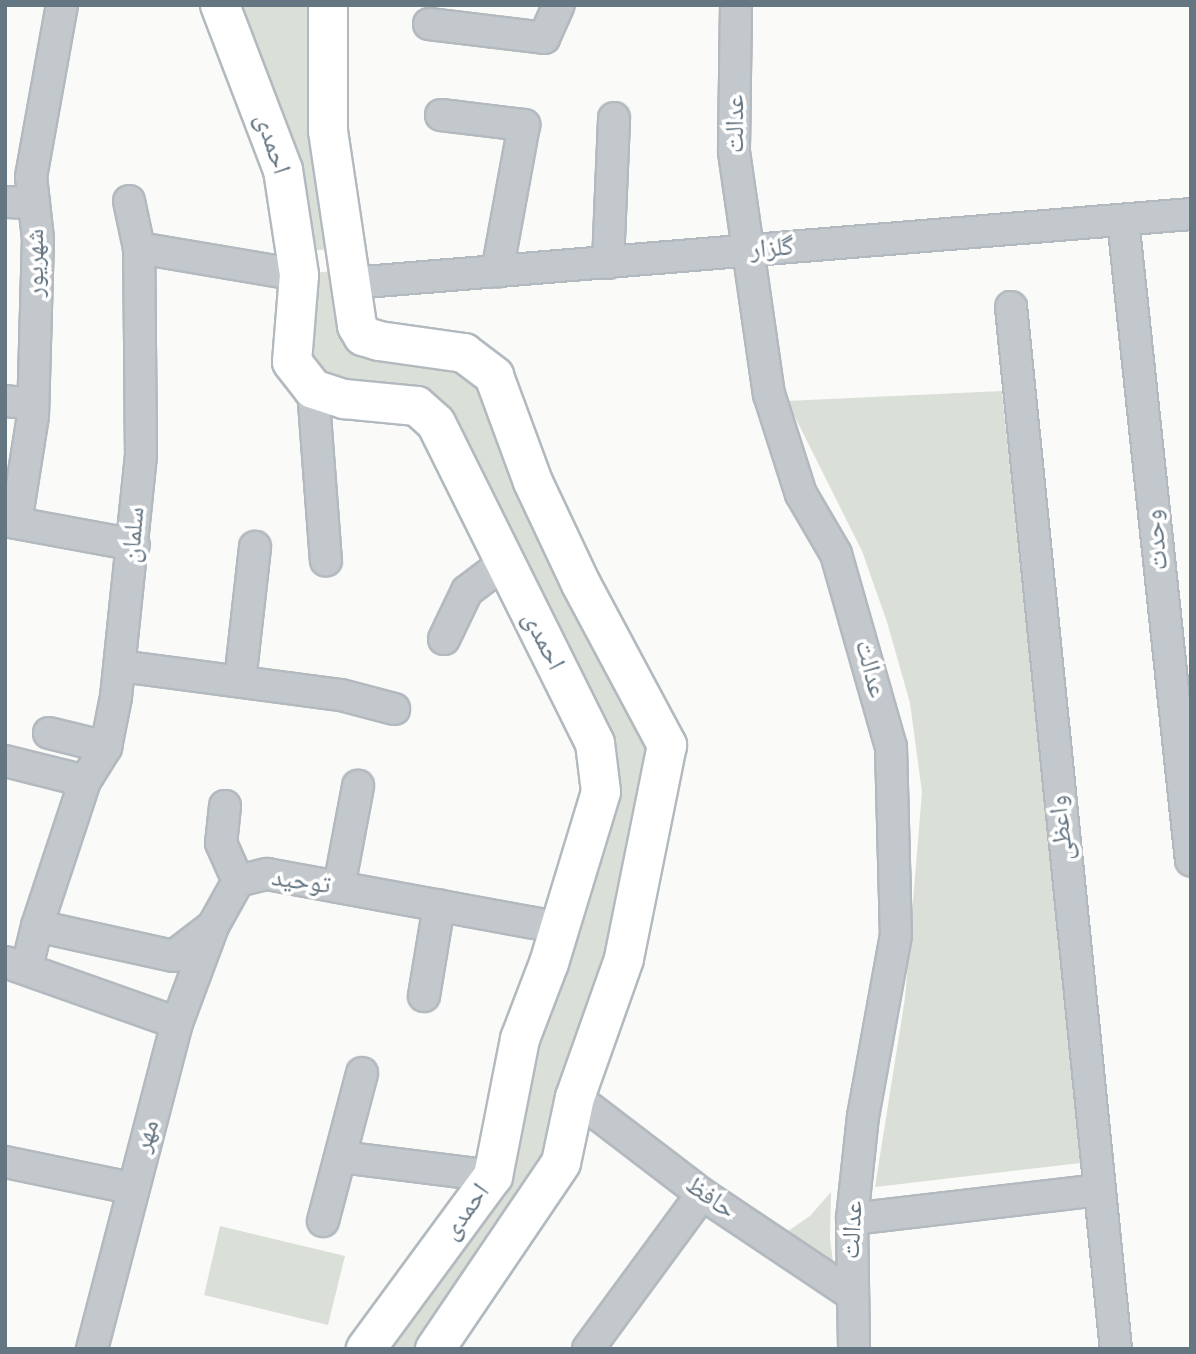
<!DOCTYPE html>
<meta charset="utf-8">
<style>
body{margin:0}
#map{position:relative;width:1196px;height:1354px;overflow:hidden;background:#fafaf8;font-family:Signika,"Noto Naskh Arabic",sans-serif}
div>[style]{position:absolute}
.green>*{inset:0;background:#dadfd7}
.roads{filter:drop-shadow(2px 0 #b3babf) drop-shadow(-2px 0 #b3babf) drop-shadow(0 2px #b3babf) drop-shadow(0 -2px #b3babf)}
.street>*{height:30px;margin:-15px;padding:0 15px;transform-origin:15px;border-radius:15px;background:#c3c8cc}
.secondary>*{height:38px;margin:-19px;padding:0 19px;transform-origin:19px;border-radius:19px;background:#fff}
span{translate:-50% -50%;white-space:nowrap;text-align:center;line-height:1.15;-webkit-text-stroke:7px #fff;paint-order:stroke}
.street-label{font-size:26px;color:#657683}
.frame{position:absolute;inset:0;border:7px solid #657683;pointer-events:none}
</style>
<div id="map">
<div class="green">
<div style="clip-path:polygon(239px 5px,319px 5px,336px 248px,303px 252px)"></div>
<div style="clip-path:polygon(338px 271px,343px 311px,479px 383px,655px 748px,567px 1125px,427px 1349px,377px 1349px,515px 1122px,610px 804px,447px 422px,319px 378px,306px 358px,308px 273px)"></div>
<div style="clip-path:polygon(1002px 391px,1081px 1163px,875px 1187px,905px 998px,922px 792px,910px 703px,887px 622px,862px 551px,787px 401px)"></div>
<div style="clip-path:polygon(831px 1192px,830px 1238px,834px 1270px,785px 1233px,810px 1216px)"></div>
<div style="clip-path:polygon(220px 1226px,345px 1256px,328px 1325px,204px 1295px)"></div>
</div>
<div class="roads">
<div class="street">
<div style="left:736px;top:5px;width:147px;rotate:90.8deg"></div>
<div style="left:734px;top:152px;width:245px;rotate:81.8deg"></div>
<div style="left:769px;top:394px;width:105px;rotate:72.3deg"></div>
<div style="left:801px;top:494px;width:69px;rotate:59.7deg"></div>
<div style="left:836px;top:554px;width:201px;rotate:74.1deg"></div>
<div style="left:891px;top:747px;width:188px;rotate:88.5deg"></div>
<div style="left:896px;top:935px;width:184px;rotate:100.3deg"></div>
<div style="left:863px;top:1116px;width:104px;rotate:96.1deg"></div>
<div style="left:852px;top:1219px;width:130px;rotate:89.1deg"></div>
<div style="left:429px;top:24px;width:116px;rotate:6.9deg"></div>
<div style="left:544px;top:38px;width:36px;rotate:-66deg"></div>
<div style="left:441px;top:115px;width:84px;rotate:6.9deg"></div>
<div style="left:524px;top:125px;width:149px;rotate:100.4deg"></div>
<div style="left:5px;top:202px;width:29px;rotate:2deg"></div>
<div style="left:1123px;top:220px;width:644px;rotate:83.94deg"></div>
<div style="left:139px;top:248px;width:162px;rotate:9.6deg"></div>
<div style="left:608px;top:263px;width:145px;rotate:-87.6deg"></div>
<div style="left:352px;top:283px;width:842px;rotate:-4.7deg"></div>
<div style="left:1011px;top:307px;width:1047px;rotate:84.25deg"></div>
<div style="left:313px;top:389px;width:172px;rotate:85.7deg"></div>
<div style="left:5px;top:401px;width:28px;rotate:6deg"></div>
<div style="left:5px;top:521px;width:131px;rotate:10.5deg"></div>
<div style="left:16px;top:523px;width:108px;rotate:-81deg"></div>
<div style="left:33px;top:416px;width:177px;rotate:-88.4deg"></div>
<div style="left:38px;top:239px;width:62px;rotate:-96.4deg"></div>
<div style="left:31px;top:177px;width:175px;rotate:-79.8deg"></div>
<div style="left:444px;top:639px;width:53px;rotate:-64.4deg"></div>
<div style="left:467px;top:591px;width:46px;rotate:-37.1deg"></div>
<div style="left:120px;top:666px;width:223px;rotate:7.5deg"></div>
<div style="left:341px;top:695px;width:55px;rotate:14.8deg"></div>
<div style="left:240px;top:681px;width:135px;rotate:-83.6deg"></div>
<div style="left:49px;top:733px;width:59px;rotate:13.8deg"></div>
<div style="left:5px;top:761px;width:82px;rotate:14deg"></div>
<div style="left:225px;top:806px;width:37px;rotate:96deg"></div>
<div style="left:221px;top:843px;width:42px;rotate:65.9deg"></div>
<div style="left:339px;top:887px;width:103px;rotate:-79.3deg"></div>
<div style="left:37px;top:926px;width:140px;rotate:12.4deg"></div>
<div style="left:174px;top:956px;width:49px;rotate:-37.6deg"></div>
<div style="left:213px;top:926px;width:51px;rotate:-60.9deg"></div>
<div style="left:238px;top:881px;width:30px;rotate:-14deg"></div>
<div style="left:267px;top:874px;width:299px;rotate:10.4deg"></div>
<div style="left:5px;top:962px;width:182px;rotate:19.5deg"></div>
<div style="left:27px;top:967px;width:42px;rotate:-76.3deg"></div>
<div style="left:37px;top:926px;width:153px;rotate:-71.7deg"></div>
<div style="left:85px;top:781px;width:40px;rotate:-58deg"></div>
<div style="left:106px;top:747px;width:51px;rotate:-78.7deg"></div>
<div style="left:116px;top:697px;width:241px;rotate:-84.1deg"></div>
<div style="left:141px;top:457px;width:209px;rotate:-90.5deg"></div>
<div style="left:139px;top:248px;width:48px;rotate:-102deg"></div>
<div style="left:424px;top:996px;width:92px;rotate:-80.6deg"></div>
<div style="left:575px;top:1097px;width:160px;rotate:37.4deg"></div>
<div style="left:702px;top:1194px;width:178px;rotate:33.8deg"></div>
<div style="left:341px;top:1157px;width:153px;rotate:7.1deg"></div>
<div style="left:5px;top:1162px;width:128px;rotate:11.7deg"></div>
<div style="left:852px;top:1219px;width:248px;rotate:-6.7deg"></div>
<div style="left:323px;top:1221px;width:153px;rotate:-75.2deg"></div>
<div style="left:92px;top:1349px;width:337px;rotate:-75.4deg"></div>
<div style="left:177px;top:1023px;width:103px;rotate:-69.6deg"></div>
<div style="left:588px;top:1349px;width:192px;rotate:-53.7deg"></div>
</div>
<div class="secondary">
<div style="left:220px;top:5px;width:177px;rotate:69.1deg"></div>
<div style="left:283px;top:170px;width:106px;rotate:81.3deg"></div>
<div style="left:299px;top:275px;width:87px;rotate:94.6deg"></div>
<div style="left:292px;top:362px;width:34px;rotate:52deg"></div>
<div style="left:313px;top:389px;width:33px;rotate:18deg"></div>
<div style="left:344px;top:399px;width:73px;rotate:5.5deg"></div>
<div style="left:417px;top:406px;width:25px;rotate:42deg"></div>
<div style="left:436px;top:423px;width:357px;rotate:63.6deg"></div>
<div style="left:595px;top:743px;width:49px;rotate:83deg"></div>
<div style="left:601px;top:792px;width:179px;rotate:106.9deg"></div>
<div style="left:549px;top:963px;width:81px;rotate:110.9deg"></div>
<div style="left:520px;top:1039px;width:140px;rotate:101.1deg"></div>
<div style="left:493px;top:1176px;width:215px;rotate:126.3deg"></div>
<div style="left:328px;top:5px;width:126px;rotate:90deg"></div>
<div style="left:328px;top:131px;width:197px;rotate:81.5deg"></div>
<div style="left:357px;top:326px;width:12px;rotate:59deg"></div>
<div style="left:363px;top:336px;width:17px;rotate:17deg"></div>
<div style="left:379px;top:341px;width:86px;rotate:8deg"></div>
<div style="left:464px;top:353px;width:38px;rotate:37deg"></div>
<div style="left:494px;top:376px;width:113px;rotate:69.8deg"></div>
<div style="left:533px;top:482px;width:113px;rotate:64.8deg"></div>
<div style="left:581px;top:584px;width:183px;rotate:61.9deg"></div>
<div style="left:667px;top:745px;width:218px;rotate:101.4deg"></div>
<div style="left:624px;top:959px;width:146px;rotate:109.5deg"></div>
<div style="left:575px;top:1097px;width:67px;rotate:102deg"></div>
<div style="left:561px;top:1163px;width:225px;rotate:124.1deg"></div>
</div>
</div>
<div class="street-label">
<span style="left:736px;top:124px;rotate:-90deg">عدالت</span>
<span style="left:272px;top:144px;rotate:72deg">احمدی</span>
<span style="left:772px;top:249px;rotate:-5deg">گلزار</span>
<span style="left:36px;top:263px;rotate:-90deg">شهریور</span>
<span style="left:134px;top:535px;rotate:-85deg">سلمان</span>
<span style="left:1157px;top:540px;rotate:-96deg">وحدت</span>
<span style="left:543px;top:641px;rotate:63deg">احمدی</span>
<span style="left:870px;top:669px;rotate:75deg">عدالت</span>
<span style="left:1062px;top:828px;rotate:-96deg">واعظی</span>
<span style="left:301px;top:882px;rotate:8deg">توحید</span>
<span style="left:147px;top:1136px;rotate:-72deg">مهر</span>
<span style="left:710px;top:1198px;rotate:35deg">حافظ</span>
<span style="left:466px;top:1212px;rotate:-54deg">احمدی</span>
<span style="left:853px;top:1230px;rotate:-87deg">عدالت</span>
</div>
<div class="frame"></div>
</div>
